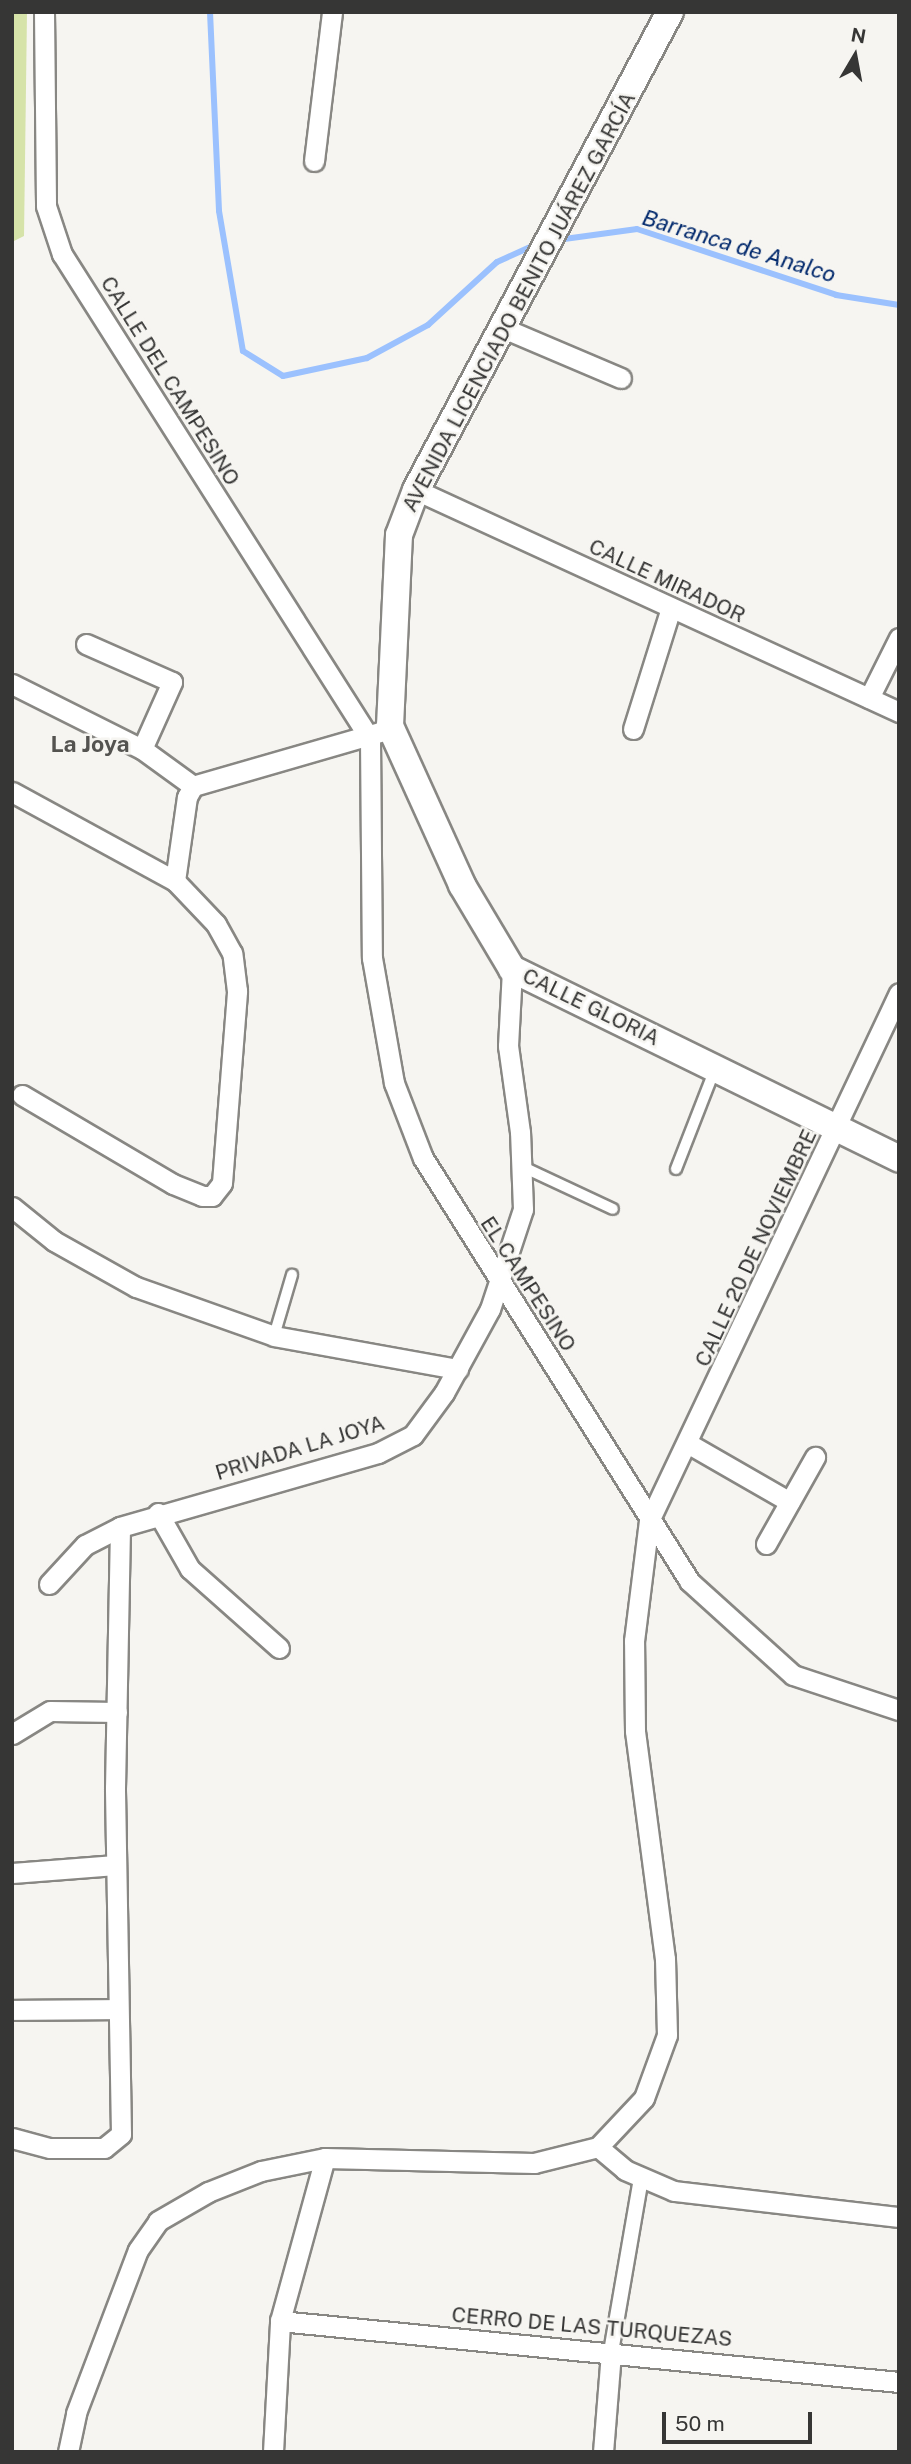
<!DOCTYPE html>
<meta charset="utf-8">
<style>
body{margin:0}
#map{position:relative;width:911px;height:2464px;overflow:hidden;background:#f6f5f1;font-family:"Public Sans",sans-serif}
div>[style]{position:absolute}
.green>*{inset:0;background:#d6e3a9}
.stream>*{height:6px;margin:-3px;padding:0 3px;transform-origin:3px;border-radius:3px;background:#9bc1fe}
.roads{filter:drop-shadow(2px 0 #888783) drop-shadow(-2px 0 #888783) drop-shadow(0 2px #888783) drop-shadow(0 -2px #888783)}
.service>*{height:10px;margin:-5px;padding:0 5px;transform-origin:5px;border-radius:5px;background:#fff}
.pedestrian>*{height:14px;margin:-7px;padding:0 7px;transform-origin:7px;border-radius:7px;background:#fff}
.minor>*{height:19px;margin:-9.5px;padding:0 9.5px;transform-origin:9.5px;border-radius:9.5px;background:#fff}
.secondary>*{height:26px;margin:-13px;padding:0 13px;transform-origin:13px;border-radius:13px;background:#fff}
span{translate:-50% -50%;white-space:nowrap;text-align:center;line-height:1.15;-webkit-text-stroke:5px #f6f5f1;paint-order:stroke}
.street-label{font-size:21px;color:#363635}
.water-label{font-size:23px;color:#00286c;font-style:italic}
.neighbourhood-label{font-size:23px;color:#545350;font-weight:700}
.frame{position:absolute;inset:0;border:14px solid #363635;pointer-events:none}
.north{position:absolute;left:820px;top:21px;width:70px;height:70px;-webkit-text-stroke:5px #f6f5f1;paint-order:stroke;rotate:10deg;font-size:19px;font-weight:700;line-height:28px;text-align:center;color:#363635}
.north::after{content:'';display:block;margin:auto;width:24px;height:32px;background:#363635;clip-path:polygon(50% 0,100% 100%,50% 72%,0 100%)}
.scale{position:absolute;left:662px;top:2412px;width:150px;height:32px;box-sizing:border-box;border:4px solid #363635;border-top:0;padding-left:9px;font-size:21px;line-height:24px;white-space:nowrap;color:#363635;-webkit-text-stroke:5px #f6f5f1;paint-order:stroke}
</style>
<div id="map">
<div class="green">
<div style="clip-path:polygon(12px 12px,27px 12px,24px 236px,12px 242px)"></div>
</div>
<div class="stream">
<div style="left:210px;top:12px;width:199px;rotate:87.4deg"></div>
<div style="left:219px;top:211px;width:142px;rotate:80.3deg"></div>
<div style="left:243px;top:351px;width:47px;rotate:32deg"></div>
<div style="left:283px;top:376px;width:86px;rotate:-12.1deg"></div>
<div style="left:367px;top:358px;width:69px;rotate:-28.4deg"></div>
<div style="left:428px;top:325px;width:93px;rotate:-42.4deg"></div>
<div style="left:497px;top:262px;width:46px;rotate:-24.3deg"></div>
<div style="left:557px;top:240px;width:81px;rotate:-7.8deg"></div>
<div style="left:637px;top:229px;width:210px;rotate:18.3deg"></div>
<div style="left:836px;top:295px;width:64px;rotate:9deg"></div>
</div>
<div class="roads">
<div class="service">
<div style="left:523px;top:1167px;width:99px;rotate:25deg"></div>
<div style="left:676px;top:1169px;width:107px;rotate:-68.7deg"></div>
<div style="left:274px;top:1336px;width:64px;rotate:-73.6deg"></div>
</div>
<div class="pedestrian">
<div style="left:611px;top:2352px;width:176px;rotate:-80.2deg"></div>
</div>
<div class="minor">
<div style="left:44px;top:12px;width:194px;rotate:89.4deg"></div>
<div style="left:46px;top:206px;width:51px;rotate:71.6deg"></div>
<div style="left:62px;top:254px;width:575px;rotate:57.58deg"></div>
<div style="left:370px;top:739px;width:219px;rotate:89.5deg"></div>
<div style="left:372px;top:958px;width:127px;rotate:80deg"></div>
<div style="left:394px;top:1083px;width:80px;rotate:68.9deg"></div>
<div style="left:423px;top:1158px;width:500px;rotate:57.8deg"></div>
<div style="left:689px;top:1581px;width:140px;rotate:42.1deg"></div>
<div style="left:793px;top:1675px;width:112px;rotate:18.3deg"></div>
<div style="left:314px;top:161px;width:150px;rotate:-83.1deg"></div>
<div style="left:503px;top:328px;width:128px;rotate:23deg"></div>
<div style="left:416px;top:490px;width:532px;rotate:24.68deg"></div>
<div style="left:86px;top:644px;width:94px;rotate:23.8deg"></div>
<div style="left:172px;top:682px;width:73px;rotate:114.1deg"></div>
<div style="left:12px;top:684px;width:145px;rotate:26.6deg"></div>
<div style="left:142px;top:749px;width:63px;rotate:36deg"></div>
<div style="left:869px;top:698px;width:67px;rotate:-63.4deg"></div>
<div style="left:633px;top:729px;width:127px;rotate:-72.6deg"></div>
<div style="left:193px;top:786px;width:195px;rotate:-16.1deg"></div>
<div style="left:12px;top:792px;width:186px;rotate:28.6deg"></div>
<div style="left:22px;top:1095px;width:175px;rotate:30.5deg"></div>
<div style="left:173px;top:1184px;width:31px;rotate:22deg"></div>
<div style="left:202px;top:1196px;width:10px"></div>
<div style="left:212px;top:1196px;width:16px;rotate:-52deg"></div>
<div style="left:222px;top:1183px;width:193px;rotate:-85.5deg"></div>
<div style="left:237px;top:991px;width:38px;rotate:-97deg"></div>
<div style="left:232px;top:953px;width:33px;rotate:-119deg"></div>
<div style="left:216px;top:924px;width:59px;rotate:-133.6deg"></div>
<div style="left:175px;top:881px;width:85px;rotate:-81.9deg"></div>
<div style="left:187px;top:797px;width:13px;rotate:-61deg"></div>
<div style="left:12px;top:1207px;width:54px;rotate:39deg"></div>
<div style="left:54px;top:1241px;width:94px;rotate:29.3deg"></div>
<div style="left:136px;top:1287px;width:146px;rotate:19.5deg"></div>
<div style="left:274px;top:1336px;width:187px;rotate:10.2deg"></div>
<div style="left:689px;top:1444px;width:116px;rotate:29.9deg"></div>
<div style="left:158px;top:1513px;width:64px;rotate:60.3deg"></div>
<div style="left:190px;top:1569px;width:119px;rotate:41.6deg"></div>
<div style="left:766px;top:1544px;width:100px;rotate:-60.6deg"></div>
<div style="left:49px;top:1584px;width:53px;rotate:-47.3deg"></div>
<div style="left:85px;top:1545px;width:39px;rotate:-27deg"></div>
<div style="left:120px;top:1527px;width:268px;rotate:-16deg"></div>
<div style="left:378px;top:1453px;width:39px;rotate:-27deg"></div>
<div style="left:413px;top:1435px;width:52px;rotate:-53.6deg"></div>
<div style="left:444px;top:1393px;width:96px;rotate:-61.3deg"></div>
<div style="left:490px;top:1309px;width:105px;rotate:-71.7deg"></div>
<div style="left:523px;top:1209px;width:77px;rotate:-92.2deg"></div>
<div style="left:520px;top:1132px;width:87px;rotate:-97.9deg"></div>
<div style="left:508px;top:1046px;width:77px;rotate:-87deg"></div>
<div style="left:12px;top:1734px;width:44px;rotate:-31.2deg"></div>
<div style="left:50px;top:1711px;width:67px;rotate:0.9deg"></div>
<div style="left:12px;top:1873px;width:104px;rotate:-4.4deg"></div>
<div style="left:12px;top:2010px;width:106px;rotate:-0.5deg"></div>
<div style="left:12px;top:2138px;width:39px;rotate:15deg"></div>
<div style="left:50px;top:2148px;width:54px"></div>
<div style="left:104px;top:2148px;width:22px;rotate:-39deg"></div>
<div style="left:121px;top:2134px;width:346px;rotate:-91deg"></div>
<div style="left:115px;top:1788px;width:261px;rotate:-88.9deg"></div>
<div style="left:598px;top:2147px;width:67px;rotate:-46.8deg"></div>
<div style="left:644px;top:2098px;width:67px;rotate:-69.9deg"></div>
<div style="left:667px;top:2035px;width:76px;rotate:-91.5deg"></div>
<div style="left:665px;top:1959px;width:230px;rotate:-97.5deg"></div>
<div style="left:635px;top:1731px;width:90px;rotate:-90.6deg"></div>
<div style="left:634px;top:1641px;width:121px;rotate:-82.9deg"></div>
<div style="left:649px;top:1521px;width:584px;rotate:-64.66deg"></div>
<div style="left:598px;top:2147px;width:35px;rotate:40deg"></div>
<div style="left:625px;top:2170px;width:53px;rotate:23.2deg"></div>
<div style="left:674px;top:2191px;width:226px;rotate:6.6deg"></div>
<div style="left:280px;top:2321px;width:622px;rotate:5.63deg"></div>
<div style="left:68px;top:2452px;width:40px;rotate:-78deg"></div>
<div style="left:76px;top:2413px;width:174px;rotate:-69.2deg"></div>
<div style="left:138px;top:2250px;width:35px;rotate:-55deg"></div>
<div style="left:158px;top:2221px;width:58px;rotate:-30.1deg"></div>
<div style="left:208px;top:2192px;width:57px;rotate:-21.6deg"></div>
<div style="left:261px;top:2171px;width:65px;rotate:-11.5deg"></div>
<div style="left:325px;top:2158px;width:209px;rotate:1.4deg"></div>
<div style="left:534px;top:2163px;width:66px;rotate:-14deg"></div>
<div style="left:273px;top:2452px;width:131px;rotate:-86.9deg"></div>
<div style="left:280px;top:2321px;width:169px;rotate:-74.6deg"></div>
<div style="left:603px;top:2452px;width:100px;rotate:-85.4deg"></div>
</div>
<div class="secondary">
<div style="left:670px;top:12px;width:541px;rotate:117.99deg"></div>
<div style="left:416px;top:490px;width:48px;rotate:110.7deg"></div>
<div style="left:399px;top:535px;width:191px;rotate:92.7deg"></div>
<div style="left:390px;top:726px;width:175px;rotate:65.6deg"></div>
<div style="left:462px;top:885px;width:98px;rotate:59.2deg"></div>
<div style="left:512px;top:969px;width:431px;rotate:26.1deg"></div>
</div>
</div>
<div class="street-label">
<span style="left:519px;top:302px;rotate:-62deg">AVENIDA LICENCIADO BENITO JUÁREZ GARCÍA</span>
<span style="left:170px;top:381px;rotate:58deg">CALLE DEL CAMPESINO</span>
<span style="left:667px;top:581px;rotate:25deg">CALLE MIRADOR</span>
<span style="left:591px;top:1007px;rotate:26deg">CALLE GLORIA</span>
<span style="left:756px;top:1248px;rotate:-65deg">CALLE 20 DE NOVIEMBRE</span>
<span style="left:528px;top:1284px;rotate:57deg">EL CAMPESINO</span>
<span style="left:300px;top:1448px;rotate:-17deg">PRIVADA LA JOYA</span>
<span style="left:592px;top:2327px;rotate:5deg">CERRO DE LAS TURQUEZAS</span>
</div>
<div class="water-label">
<span style="left:739px;top:246px;rotate:17deg">Barranca de Analco</span>
</div>
<div class="neighbourhood-label">
<span style="left:90px;top:744px">La Joya</span>
</div>
<div class="frame"></div>
<div class="north">N</div>
<div class="scale">50 m</div>
</div>
